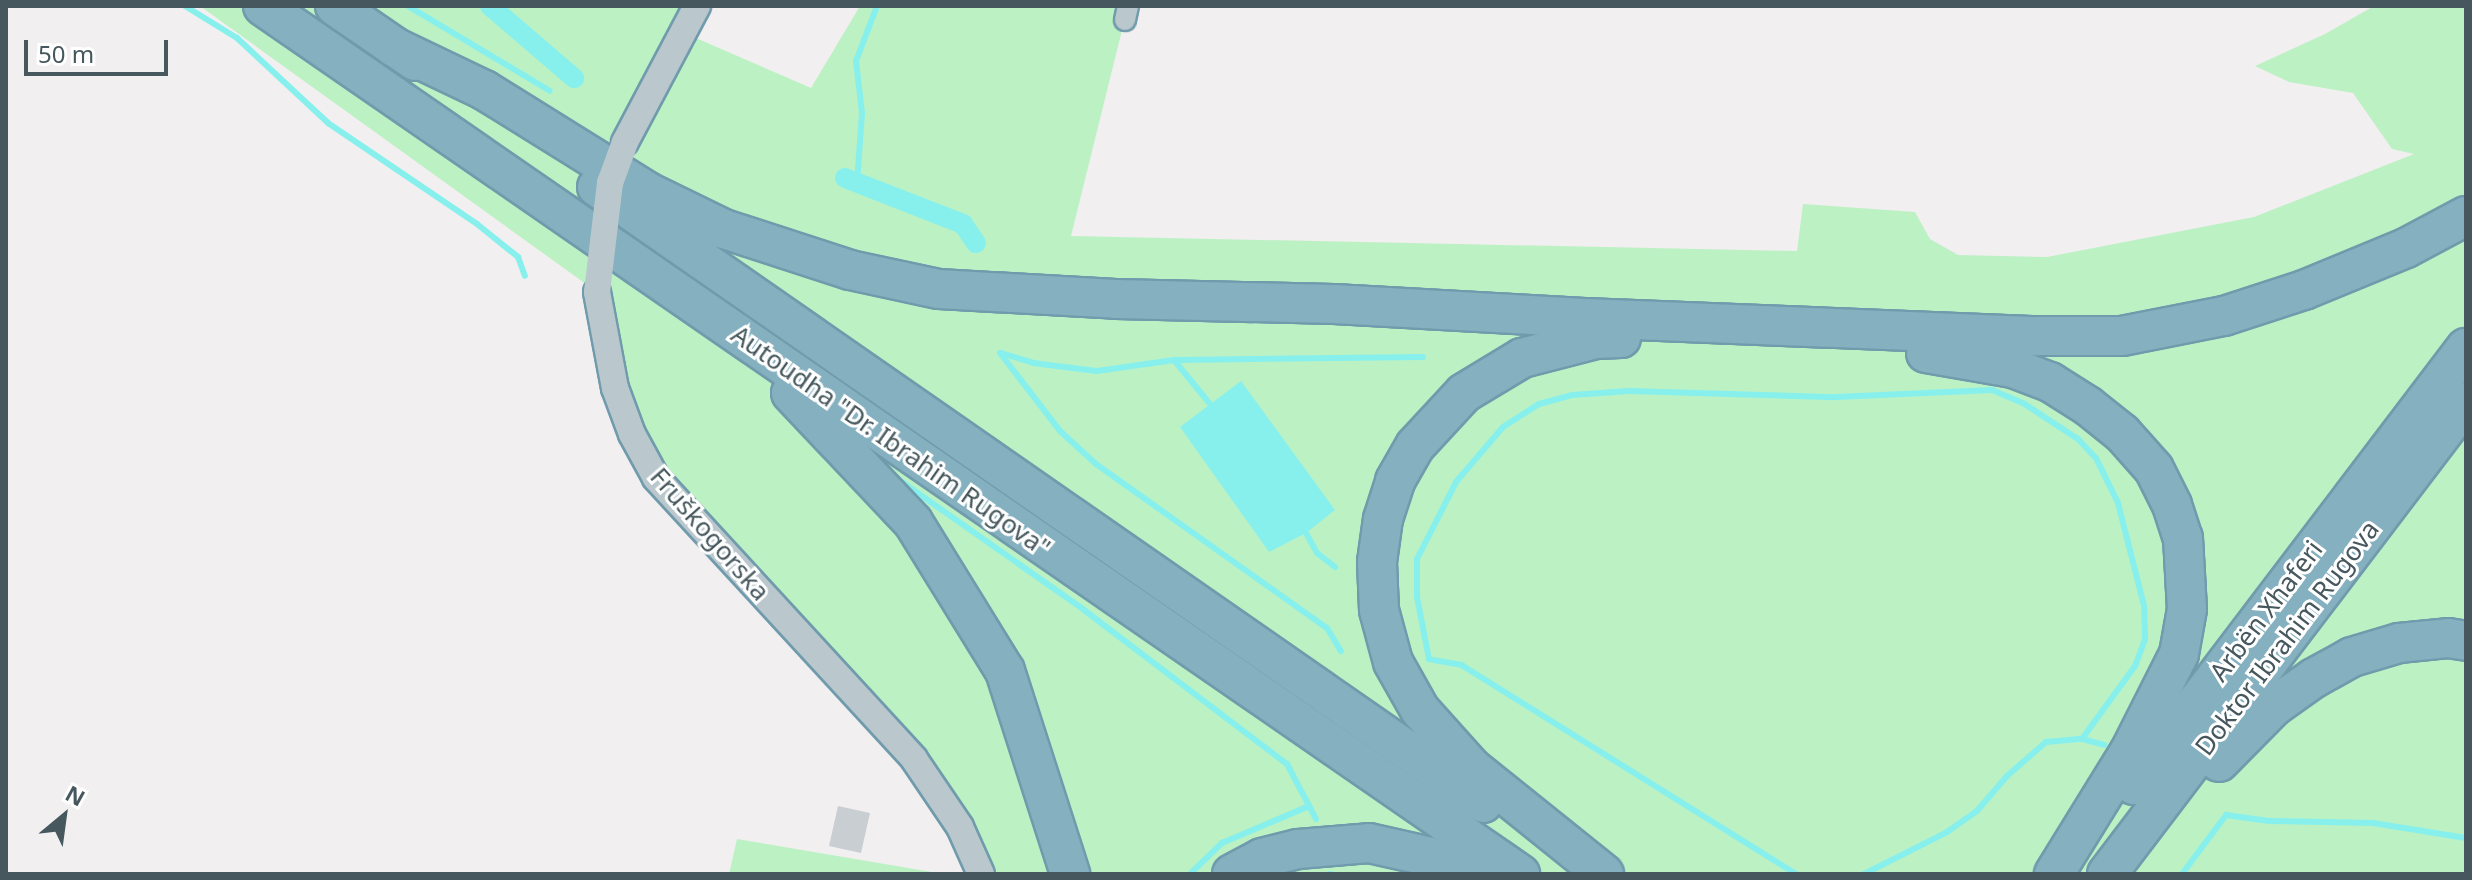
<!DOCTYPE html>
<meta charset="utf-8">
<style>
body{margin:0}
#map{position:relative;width:2472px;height:880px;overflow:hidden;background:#f2eff0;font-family:"Noto Sans",sans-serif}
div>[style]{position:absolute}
.green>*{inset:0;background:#bcf1c4}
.water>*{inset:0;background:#87f0ed}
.stream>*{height:6px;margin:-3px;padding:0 3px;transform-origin:3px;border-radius:3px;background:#87f0ed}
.canal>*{height:20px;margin:-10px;padding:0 10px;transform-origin:10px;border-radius:10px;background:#87f0ed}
.building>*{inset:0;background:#c9ced2}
.roads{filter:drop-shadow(2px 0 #709bac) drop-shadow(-2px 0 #709bac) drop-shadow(0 2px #709bac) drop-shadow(0 -2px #709bac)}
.minor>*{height:20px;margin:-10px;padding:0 10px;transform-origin:10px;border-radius:10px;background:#bac8cd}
.tertiary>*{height:26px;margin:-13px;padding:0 13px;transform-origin:13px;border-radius:13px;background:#bac8cd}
.motorway>*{height:38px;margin:-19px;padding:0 19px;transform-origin:19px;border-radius:19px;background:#84b0c0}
.tertiary-bridge>*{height:26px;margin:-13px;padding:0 13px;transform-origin:13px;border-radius:13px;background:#bac8cd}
span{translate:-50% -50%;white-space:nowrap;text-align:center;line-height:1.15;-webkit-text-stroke:6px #fff;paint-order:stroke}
.street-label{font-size:26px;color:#46585e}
.frame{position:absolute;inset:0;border:8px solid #46585e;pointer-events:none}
.north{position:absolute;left:24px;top:776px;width:80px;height:80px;-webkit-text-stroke:6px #fff;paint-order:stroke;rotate:29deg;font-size:22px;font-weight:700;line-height:32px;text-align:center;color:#46585e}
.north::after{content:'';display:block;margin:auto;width:28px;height:36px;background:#46585e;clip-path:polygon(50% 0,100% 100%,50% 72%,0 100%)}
.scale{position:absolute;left:24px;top:40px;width:144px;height:36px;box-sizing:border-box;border:4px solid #46585e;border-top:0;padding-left:10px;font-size:24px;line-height:28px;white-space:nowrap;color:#46585e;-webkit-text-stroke:6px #fff;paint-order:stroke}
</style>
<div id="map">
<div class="green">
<div style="clip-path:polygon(200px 6px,697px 6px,682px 32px,811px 88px,860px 6px,1128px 6px,1071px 236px,1797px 251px,1803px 204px,1915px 212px,1930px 239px,1958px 255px,2047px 257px,2254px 217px,2414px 154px,2392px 149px,2353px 93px,2289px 82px,2255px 66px,2325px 34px,2374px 6px,2466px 6px,2466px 874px,983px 874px,965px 823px,656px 478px,597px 292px)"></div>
<div style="clip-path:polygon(737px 839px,944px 874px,729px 874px)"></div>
</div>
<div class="water">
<div style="clip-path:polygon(1241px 381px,1335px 510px,1306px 533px,1269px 552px,1180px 427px)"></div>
</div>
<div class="stream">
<div style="left:185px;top:6px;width:61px;rotate:31.6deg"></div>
<div style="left:237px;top:38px;width:125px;rotate:43deg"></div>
<div style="left:328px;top:123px;width:180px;rotate:34.1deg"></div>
<div style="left:477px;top:224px;width:53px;rotate:38.8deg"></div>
<div style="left:518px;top:257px;width:20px;rotate:70deg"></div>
<div style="left:408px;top:6px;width:165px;rotate:30.9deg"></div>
<div style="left:857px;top:183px;width:70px;rotate:-85.9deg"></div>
<div style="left:862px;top:113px;width:52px;rotate:-96.6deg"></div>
<div style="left:856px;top:61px;width:59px;rotate:-69.1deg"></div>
<div style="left:1000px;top:353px;width:98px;rotate:52.4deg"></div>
<div style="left:1060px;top:431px;width:49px;rotate:42.5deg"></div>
<div style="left:1096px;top:464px;width:283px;rotate:35.4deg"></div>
<div style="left:1327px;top:628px;width:27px;rotate:59deg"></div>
<div style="left:1001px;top:353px;width:34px;rotate:17deg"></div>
<div style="left:1033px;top:363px;width:64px;rotate:7.1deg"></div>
<div style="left:1097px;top:371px;width:78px;rotate:-8.1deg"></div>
<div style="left:1174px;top:360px;width:57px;rotate:50.7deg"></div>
<div style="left:1174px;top:360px;width:249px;rotate:-0.7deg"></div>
<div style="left:895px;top:477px;width:231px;rotate:35.1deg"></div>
<div style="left:1084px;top:610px;width:255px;rotate:37.2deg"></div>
<div style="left:1287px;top:764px;width:62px;rotate:62.2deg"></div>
<div style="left:1306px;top:533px;width:23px;rotate:61deg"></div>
<div style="left:1317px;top:553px;width:23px;rotate:38deg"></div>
<div style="left:1190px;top:874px;width:45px;rotate:-44.1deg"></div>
<div style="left:1222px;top:843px;width:95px;rotate:-23deg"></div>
<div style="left:1330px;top:874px;width:1px"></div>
<div style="left:1796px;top:874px;width:394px;rotate:-148deg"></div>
<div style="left:1462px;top:665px;width:34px;rotate:-170deg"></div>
<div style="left:1429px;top:659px;width:63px;rotate:-101deg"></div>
<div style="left:1417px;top:597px;width:38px;rotate:-90deg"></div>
<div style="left:1417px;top:559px;width:86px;rotate:-63.1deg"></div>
<div style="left:1456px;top:482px;width:72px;rotate:-49.5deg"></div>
<div style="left:1503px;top:427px;width:43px;rotate:-32.6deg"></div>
<div style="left:1539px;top:404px;width:34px;rotate:-15deg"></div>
<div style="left:1572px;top:395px;width:57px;rotate:-4deg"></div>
<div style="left:1629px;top:391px;width:207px;rotate:1.7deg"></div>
<div style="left:1836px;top:397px;width:156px;rotate:-2.6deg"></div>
<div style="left:1992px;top:390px;width:34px;rotate:23deg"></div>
<div style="left:2023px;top:403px;width:66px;rotate:33.2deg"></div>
<div style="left:2078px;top:439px;width:26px;rotate:47deg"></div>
<div style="left:2096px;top:458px;width:50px;rotate:63.9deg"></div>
<div style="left:2118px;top:503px;width:106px;rotate:75.8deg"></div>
<div style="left:2144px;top:606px;width:33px;rotate:88deg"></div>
<div style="left:2145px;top:639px;width:29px;rotate:110deg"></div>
<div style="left:2135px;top:666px;width:90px;rotate:126deg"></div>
<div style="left:1864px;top:874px;width:93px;rotate:-26.8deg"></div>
<div style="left:1947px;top:832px;width:37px;rotate:-35deg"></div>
<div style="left:1977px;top:811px;width:46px;rotate:-49.4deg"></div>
<div style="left:2007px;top:776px;width:52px;rotate:-41.1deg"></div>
<div style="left:2046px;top:742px;width:36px;rotate:-5deg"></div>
<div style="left:2082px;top:739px;width:23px;rotate:15deg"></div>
<div style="left:2182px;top:874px;width:74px;rotate:-53.3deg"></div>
<div style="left:2226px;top:815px;width:43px;rotate:7.9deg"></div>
<div style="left:2269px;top:821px;width:104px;rotate:1.1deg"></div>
<div style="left:2373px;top:823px;width:94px;rotate:9.2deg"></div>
</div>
<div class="canal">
<div style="left:490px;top:6px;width:111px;rotate:40.6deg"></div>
<div style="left:845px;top:178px;width:127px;rotate:21.3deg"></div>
<div style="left:963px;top:224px;width:23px;rotate:56deg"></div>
</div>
<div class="building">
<div style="clip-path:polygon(838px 806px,870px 813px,861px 853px,829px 846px)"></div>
</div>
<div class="roads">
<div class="minor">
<div style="left:1125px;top:20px;width:14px;rotate:-78deg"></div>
</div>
<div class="tertiary">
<div style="left:625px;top:142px;width:154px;rotate:-62.1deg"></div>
<div style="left:597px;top:292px;width:98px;rotate:79.4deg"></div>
<div style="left:615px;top:388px;width:49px;rotate:69.7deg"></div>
<div style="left:632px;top:434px;width:50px;rotate:61.4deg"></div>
<div style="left:656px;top:478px;width:381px;rotate:47.4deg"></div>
<div style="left:914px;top:759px;width:82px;rotate:55.9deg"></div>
<div style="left:960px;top:827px;width:51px;rotate:65.9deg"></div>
</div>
<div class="motorway">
<div style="left:263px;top:6px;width:1528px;rotate:34.63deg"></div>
<div style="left:335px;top:6px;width:97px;rotate:34.5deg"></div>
<div style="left:394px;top:47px;width:100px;rotate:25.5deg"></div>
<div style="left:484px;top:90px;width:193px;rotate:31.9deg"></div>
<div style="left:648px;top:192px;width:85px;rotate:26deg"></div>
<div style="left:724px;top:229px;width:133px;rotate:18deg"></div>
<div style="left:850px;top:270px;width:91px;rotate:12.1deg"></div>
<div style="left:939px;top:289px;width:177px;rotate:3.2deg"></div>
<div style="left:1116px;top:299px;width:218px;rotate:1.3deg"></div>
<div style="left:1334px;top:304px;width:251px;rotate:3.2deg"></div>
<div style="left:1585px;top:318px;width:453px;rotate:2.3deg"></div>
<div style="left:2038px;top:336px;width:84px"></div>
<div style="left:2122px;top:336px;width:104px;rotate:-11.1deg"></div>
<div style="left:2224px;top:316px;width:84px;rotate:-18deg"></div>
<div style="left:2304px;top:290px;width:110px;rotate:-22.4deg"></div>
<div style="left:2406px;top:248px;width:68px;rotate:-28.1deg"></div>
<div style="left:597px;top:187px;width:1079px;rotate:34.81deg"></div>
<div style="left:1926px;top:353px;width:88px;rotate:9.8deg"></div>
<div style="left:2013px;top:368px;width:40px;rotate:21deg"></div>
<div style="left:2050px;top:382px;width:45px;rotate:32.3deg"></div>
<div style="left:2088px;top:406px;width:43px;rotate:38.5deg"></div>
<div style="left:2122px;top:433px;width:48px;rotate:48.4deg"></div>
<div style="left:2154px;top:469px;width:40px;rotate:63.4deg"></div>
<div style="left:2172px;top:505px;width:35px;rotate:72deg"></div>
<div style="left:2183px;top:538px;width:71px;rotate:86.8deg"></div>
<div style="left:2187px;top:609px;width:46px;rotate:100.1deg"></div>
<div style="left:2179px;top:654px;width:109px;rotate:116.8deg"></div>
<div style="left:2130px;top:751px;width:145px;rotate:121.7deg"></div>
<div style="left:791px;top:393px;width:178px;rotate:46.6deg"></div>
<div style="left:913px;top:522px;width:175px;rotate:58.3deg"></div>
<div style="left:1005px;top:671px;width:213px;rotate:72.2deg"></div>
<div style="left:2219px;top:762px;width:77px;rotate:-45.5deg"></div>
<div style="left:2273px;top:707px;width:50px;rotate:-35.3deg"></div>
<div style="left:2314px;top:678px;width:43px;rotate:-28.9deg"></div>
<div style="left:2352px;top:657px;width:49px;rotate:-16.6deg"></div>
<div style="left:2399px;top:643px;width:49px;rotate:-5.8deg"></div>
<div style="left:2448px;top:638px;width:18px;rotate:9deg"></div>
<div style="left:2134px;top:785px;width:549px;rotate:-52.78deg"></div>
<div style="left:1232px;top:874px;width:34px;rotate:-28deg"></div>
<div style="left:1262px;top:858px;width:37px;rotate:-14deg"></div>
<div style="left:1298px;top:849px;width:71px;rotate:-4.8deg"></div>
<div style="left:1369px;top:843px;width:73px;rotate:12.7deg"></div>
<div style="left:1440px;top:859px;width:36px;rotate:24deg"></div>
<div style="left:1604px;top:874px;width:171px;rotate:-141.2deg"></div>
<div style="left:1471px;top:767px;width:76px;rotate:-131.8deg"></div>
<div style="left:1420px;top:710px;width:55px;rotate:-119.4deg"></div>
<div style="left:1393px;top:662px;width:54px;rotate:-105.1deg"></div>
<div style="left:1379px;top:610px;width:48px;rotate:-92.4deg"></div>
<div style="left:1377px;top:562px;width:43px;rotate:-82.1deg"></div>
<div style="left:1383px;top:519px;width:40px;rotate:-72deg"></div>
<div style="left:1395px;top:481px;width:40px;rotate:-60.3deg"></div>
<div style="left:1415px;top:446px;width:72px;rotate:-47.2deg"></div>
<div style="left:1464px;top:393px;width:68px;rotate:-31.1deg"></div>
<div style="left:1522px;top:358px;width:76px;rotate:-14.4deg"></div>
<div style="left:1596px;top:339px;width:25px;rotate:-2deg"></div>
<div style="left:2107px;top:874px;width:593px;rotate:-52.74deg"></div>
</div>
</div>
<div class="tertiary-bridge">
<div style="left:597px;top:292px;width:110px;rotate:-83.2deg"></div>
<div style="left:610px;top:183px;width:44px;rotate:-69.9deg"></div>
</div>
<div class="street-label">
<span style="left:891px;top:441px;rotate:35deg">Autoudha "Dr. Ibrahim Rugova"</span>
<span style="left:710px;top:534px;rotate:49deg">Fruškogorska</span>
<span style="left:2266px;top:611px;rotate:-53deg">Arbën Xhaferi</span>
<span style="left:2287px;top:638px;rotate:-53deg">Doktor Ibrahim Rugova</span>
</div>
<div class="frame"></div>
<div class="north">N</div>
<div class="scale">50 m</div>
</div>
